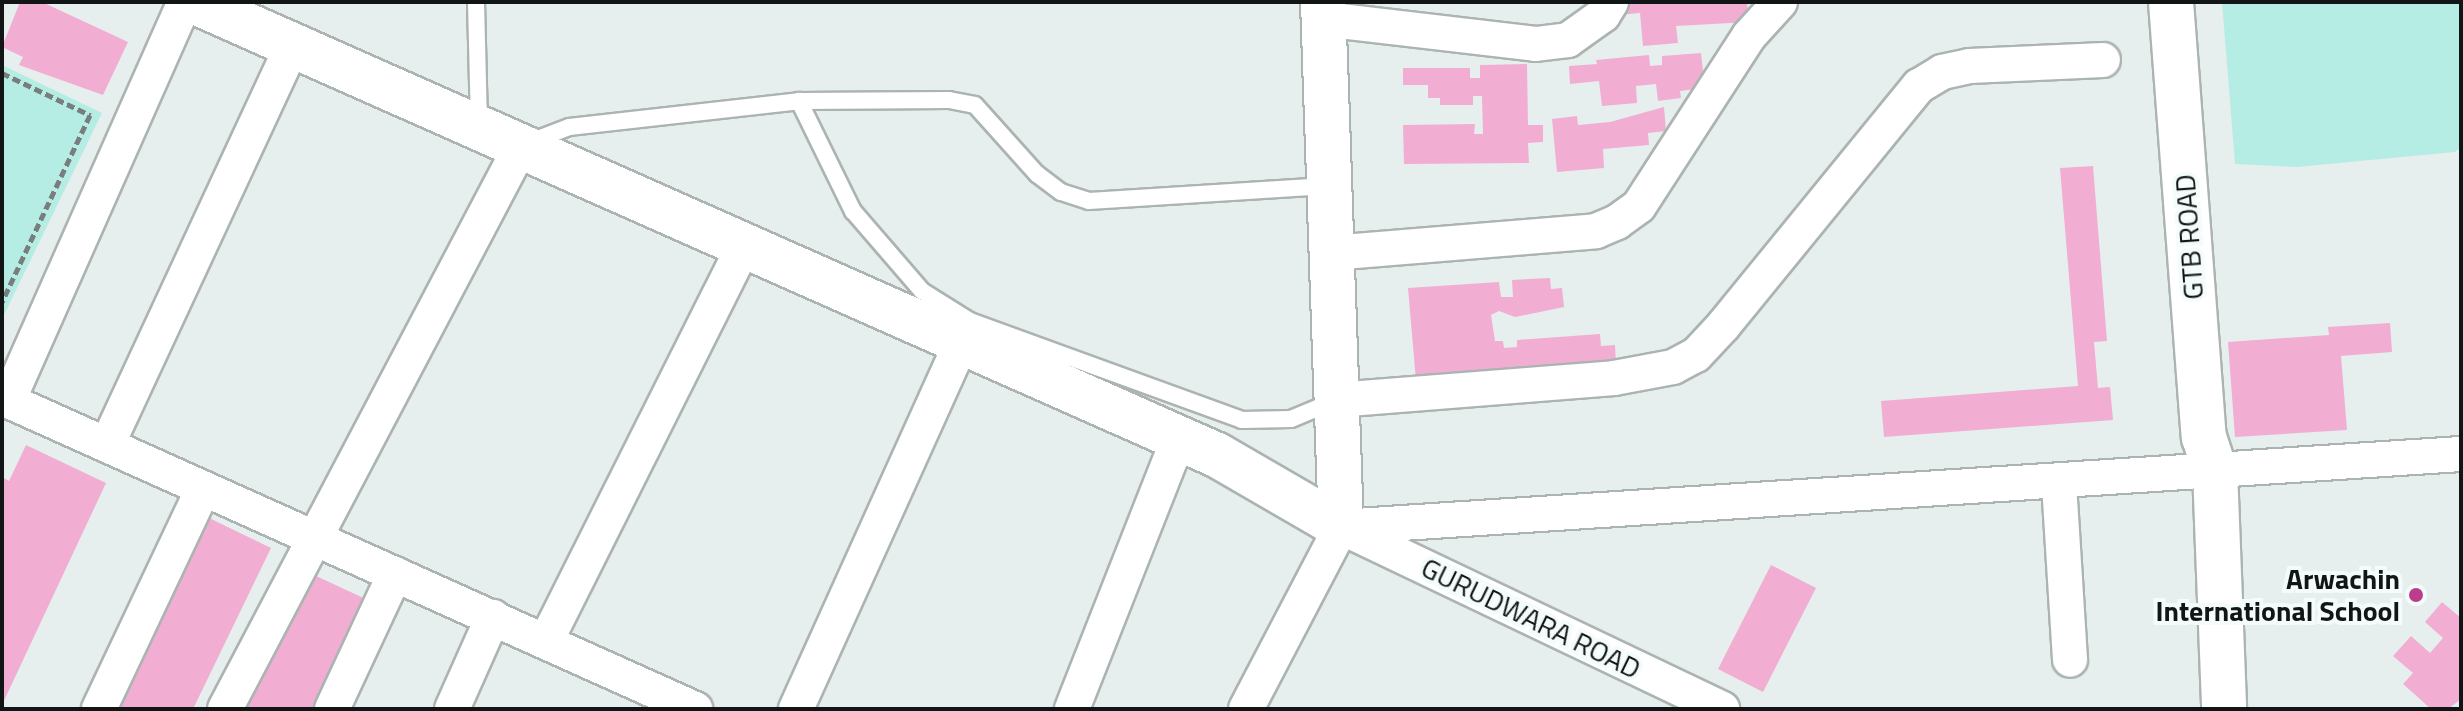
<!DOCTYPE html>
<style>
body{margin:0}
#map{position:relative;width:2463px;height:711px;overflow:hidden;background:#e6efed;font-family:"Titillium Web",sans-serif}
div>[style]{position:absolute}
.green>*{inset:0;background:#b5ede5}
.building>*{inset:0;background:#f1aed2}
.path>*{height:5px;margin-top:-2.5px;transform-origin:0;background:repeating-linear-gradient(90deg,#787d7d 0 8px,transparent 0 12px)}
.roads{filter:drop-shadow(2px 0 #acb4b2) drop-shadow(-2px 0 #acb4b2) drop-shadow(0 2px #acb4b2) drop-shadow(0 -2px #acb4b2)}
.lane>*{height:16px;margin:-8px;padding:0 8px;transform-origin:8px;border-radius:8px;background:#fff}
.street>*{height:34px;margin:-17px;padding:0 17px;transform-origin:17px;border-radius:17px;background:#fff}
.secondary>*{height:44px;margin:-22px;padding:0 22px;transform-origin:22px;border-radius:22px;background:#fff}
.dots>*{width:22px;height:22px;translate:-50% -50%;box-sizing:border-box;border:4px solid #f3fcfb;border-radius:50%}
span{translate:-50% -50%;white-space:nowrap;text-align:center;line-height:1.15;-webkit-text-stroke:8px #f3fcfb;paint-order:stroke}
.street-label{font-size:28px;color:#121515}
.poi-label{font-size:28px;color:#121515;font-weight:700}
.right{translate:-100% -50%;text-align:right}
.frame{position:absolute;inset:0;border:4px solid #121515;pointer-events:none}
</style>
<div id="map">
<div class="green">
<div style="clip-path:polygon(2222px 2px,2461px 2px,2461px 147px,2455px 152px,2297px 167px,2235px 164px)"></div>
<div style="clip-path:polygon(2px 65px,102px 113px,2px 319px)"></div>
</div>
<div class="building">
<div style="clip-path:polygon(20px 2px,42px 2px,128px 42px,103px 95px,19px 65px,23px 57px,2px 47px)"></div>
<div style="clip-path:polygon(1622px 2px,1747px 2px,1749px 22px,1676px 26px,1678px 43px,1643px 46px,1640px 13px,1617px 15px)"></div>
<div style="clip-path:polygon(1701px 53px,1703px 71px,1711px 70px,1712px 87px,1680px 91px,1681px 98px,1658px 101px,1656px 84px,1636px 86px,1637px 103px,1602px 106px,1599px 81px,1570px 84px,1569px 66px,1597px 64px,1596px 60px,1649px 55px,1650px 66px,1662px 65px,1662px 56px)"></div>
<div style="clip-path:polygon(1527px 64px,1528px 125px,1543px 125px,1543px 142px,1528px 143px,1529px 163px,1404px 164px,1403px 125px,1475px 124px,1474px 134px,1483px 134px,1482px 96px,1473px 96px,1473px 105px,1440px 105px,1440px 98px,1428px 98px,1428px 85px,1403px 85px,1403px 68px,1470px 68px,1470px 78px,1480px 78px,1480px 65px)"></div>
<div style="clip-path:polygon(1664px 107px,1666px 131px,1648px 133px,1649px 145px,1603px 149px,1604px 168px,1557px 172px,1552px 119px,1577px 116px,1578px 125px,1610px 122px)"></div>
<div style="clip-path:polygon(2093px 166px,2107px 341px,2094px 342px,2098px 388px,2110px 387px,2113px 420px,1884px 437px,1881px 401px,2078px 386px,2060px 168px)"></div>
<div style="clip-path:polygon(1550px 278px,1551px 289px,1562px 288px,1564px 307px,1515px 317px,1499px 311px,1491px 315px,1495px 341px,1503px 341px,1504px 348px,1517px 347px,1517px 340px,1600px 334px,1601px 346px,1615px 345px,1616px 365px,1416px 381px,1408px 288px,1499px 282px,1501px 297px,1513px 297px,1512px 280px)"></div>
<div style="clip-path:polygon(2390px 323px,2392px 352px,2341px 356px,2347px 430px,2235px 437px,2228px 342px,2329px 335px,2328px 327px)"></div>
<div style="clip-path:polygon(26px 445px,106px 483px,2px 705px,2px 477px,9px 481px)"></div>
<div style="clip-path:polygon(203px 515px,271px 548px,193px 709px,110px 709px)"></div>
<div style="clip-path:polygon(1771px 565px,1816px 588px,1763px 692px,1718px 669px)"></div>
<div style="clip-path:polygon(301px 569px,370px 601px,320px 709px,232px 709px)"></div>
<div style="clip-path:polygon(2442px 602px,2461px 618px,2461px 699px,2448px 709px,2431px 709px,2403px 684px,2413px 673px,2393px 656px,2411px 636px,2430px 653px,2443px 638px,2425px 622px)"></div>
</div>
<div class="path">
<div style="left:2px;top:73px;width:98px;rotate:25.5deg"></div>
<div style="left:90px;top:115px;width:207px;rotate:115.2deg"></div>
</div>
<div class="roads">
<div class="lane">
<div style="left:476px;top:2px;width:122px;rotate:88.6deg"></div>
<div style="left:799px;top:101px;width:123px;rotate:63.9deg"></div>
<div style="left:853px;top:211px;width:106px;rotate:49.2deg"></div>
<div style="left:922px;top:291px;width:57px;rotate:32deg"></div>
<div style="left:970px;top:321px;width:289px;rotate:20deg"></div>
<div style="left:1242px;top:420px;width:49px;rotate:-1.2deg"></div>
<div style="left:1291px;top:419px;width:47px;rotate:-22.7deg"></div>
<div style="left:530px;top:142px;width:42px;rotate:-21deg"></div>
<div style="left:569px;top:127px;width:231px;rotate:-6.4deg"></div>
<div style="left:799px;top:101px;width:150px;rotate:-0.4deg"></div>
<div style="left:949px;top:100px;width:26px;rotate:11deg"></div>
<div style="left:975px;top:105px;width:93px;rotate:48.1deg"></div>
<div style="left:1037px;top:174px;width:30px;rotate:37deg"></div>
<div style="left:1061px;top:192px;width:29px;rotate:18deg"></div>
<div style="left:1089px;top:201px;width:238px;rotate:-3.6deg"></div>
</div>
<div class="street">
<div style="left:1323px;top:19px;width:214px;rotate:6.7deg"></div>
<div style="left:1536px;top:44px;width:32px;rotate:-7deg"></div>
<div style="left:1568px;top:40px;width:43px;rotate:-35.5deg"></div>
<div style="left:1603px;top:15px;width:15px;rotate:-58deg"></div>
<div style="left:1331px;top:253px;width:266px;rotate:-4.7deg"></div>
<div style="left:1596px;top:231px;width:23px;rotate:-23deg"></div>
<div style="left:1617px;top:222px;width:27px;rotate:-36deg"></div>
<div style="left:1639px;top:206px;width:202px;rotate:-57.1deg"></div>
<div style="left:1749px;top:36px;width:46px;rotate:-47.6deg"></div>
<div style="left:2px;top:398px;width:760px;rotate:24.17deg"></div>
<div style="left:1336px;top:400px;width:279px;rotate:-4.5deg"></div>
<div style="left:1614px;top:378px;width:60px;rotate:-10.6deg"></div>
<div style="left:1673px;top:367px;width:26px;rotate:-28deg"></div>
<div style="left:1696px;top:355px;width:40px;rotate:-47deg"></div>
<div style="left:1723px;top:326px;width:310px;rotate:-50.8deg"></div>
<div style="left:1919px;top:86px;width:27px;rotate:-31deg"></div>
<div style="left:1942px;top:72px;width:29px;rotate:-12deg"></div>
<div style="left:1970px;top:66px;width:133px;rotate:-2.6deg"></div>
<div style="left:8px;top:401px;width:436px;rotate:-66.1deg"></div>
<div style="left:107px;top:445px;width:441px;rotate:-65.1deg"></div>
<div style="left:2059px;top:484px;width:176px;rotate:86.4deg"></div>
<div style="left:1345px;top:529px;width:418px;rotate:25.5deg"></div>
<div style="left:546px;top:641px;width:444px;rotate:-63.4deg"></div>
<div style="left:99px;top:709px;width:243px;rotate:-64.7deg"></div>
<div style="left:225px;top:709px;width:636px;rotate:-62.27deg"></div>
<div style="left:332px;top:709px;width:149px;rotate:-65deg"></div>
<div style="left:452px;top:709px;width:101px;rotate:-66deg"></div>
<div style="left:796px;top:709px;width:404px;rotate:-65.7deg"></div>
<div style="left:1072px;top:709px;width:291px;rotate:-68.5deg"></div>
<div style="left:1246px;top:709px;width:205px;rotate:-62.4deg"></div>
<div style="left:1341px;top:527px;width:1122px;rotate:-3.73deg"></div>
</div>
<div class="secondary">
<div style="left:195px;top:2px;width:1118px;rotate:23.91deg"></div>
<div style="left:1217px;top:455px;width:143px;rotate:30.1deg"></div>
<div style="left:1323px;top:2px;width:525px;rotate:88.04deg"></div>
<div style="left:2171px;top:2px;width:436px;rotate:85.7deg"></div>
<div style="left:2204px;top:437px;width:35px;rotate:72deg"></div>
<div style="left:2215px;top:470px;width:239px;rotate:87.8deg"></div>
</div>
</div>
<div class="dots">
<div style="left:2416px;top:595px;background:#bb3e8d"></div>
</div>
<div class="street-label">
<span style="left:2189px;top:237px;rotate:-94deg">GTB ROAD</span>
<span style="left:1531px;top:618px;rotate:26deg">GURUDWARA ROAD</span>
</div>
<div class="poi-label">
<span class="right" style="left:2400px;top:595px">Arwachin<br>International School</span>
</div>
<div class="frame"></div>
</div>
